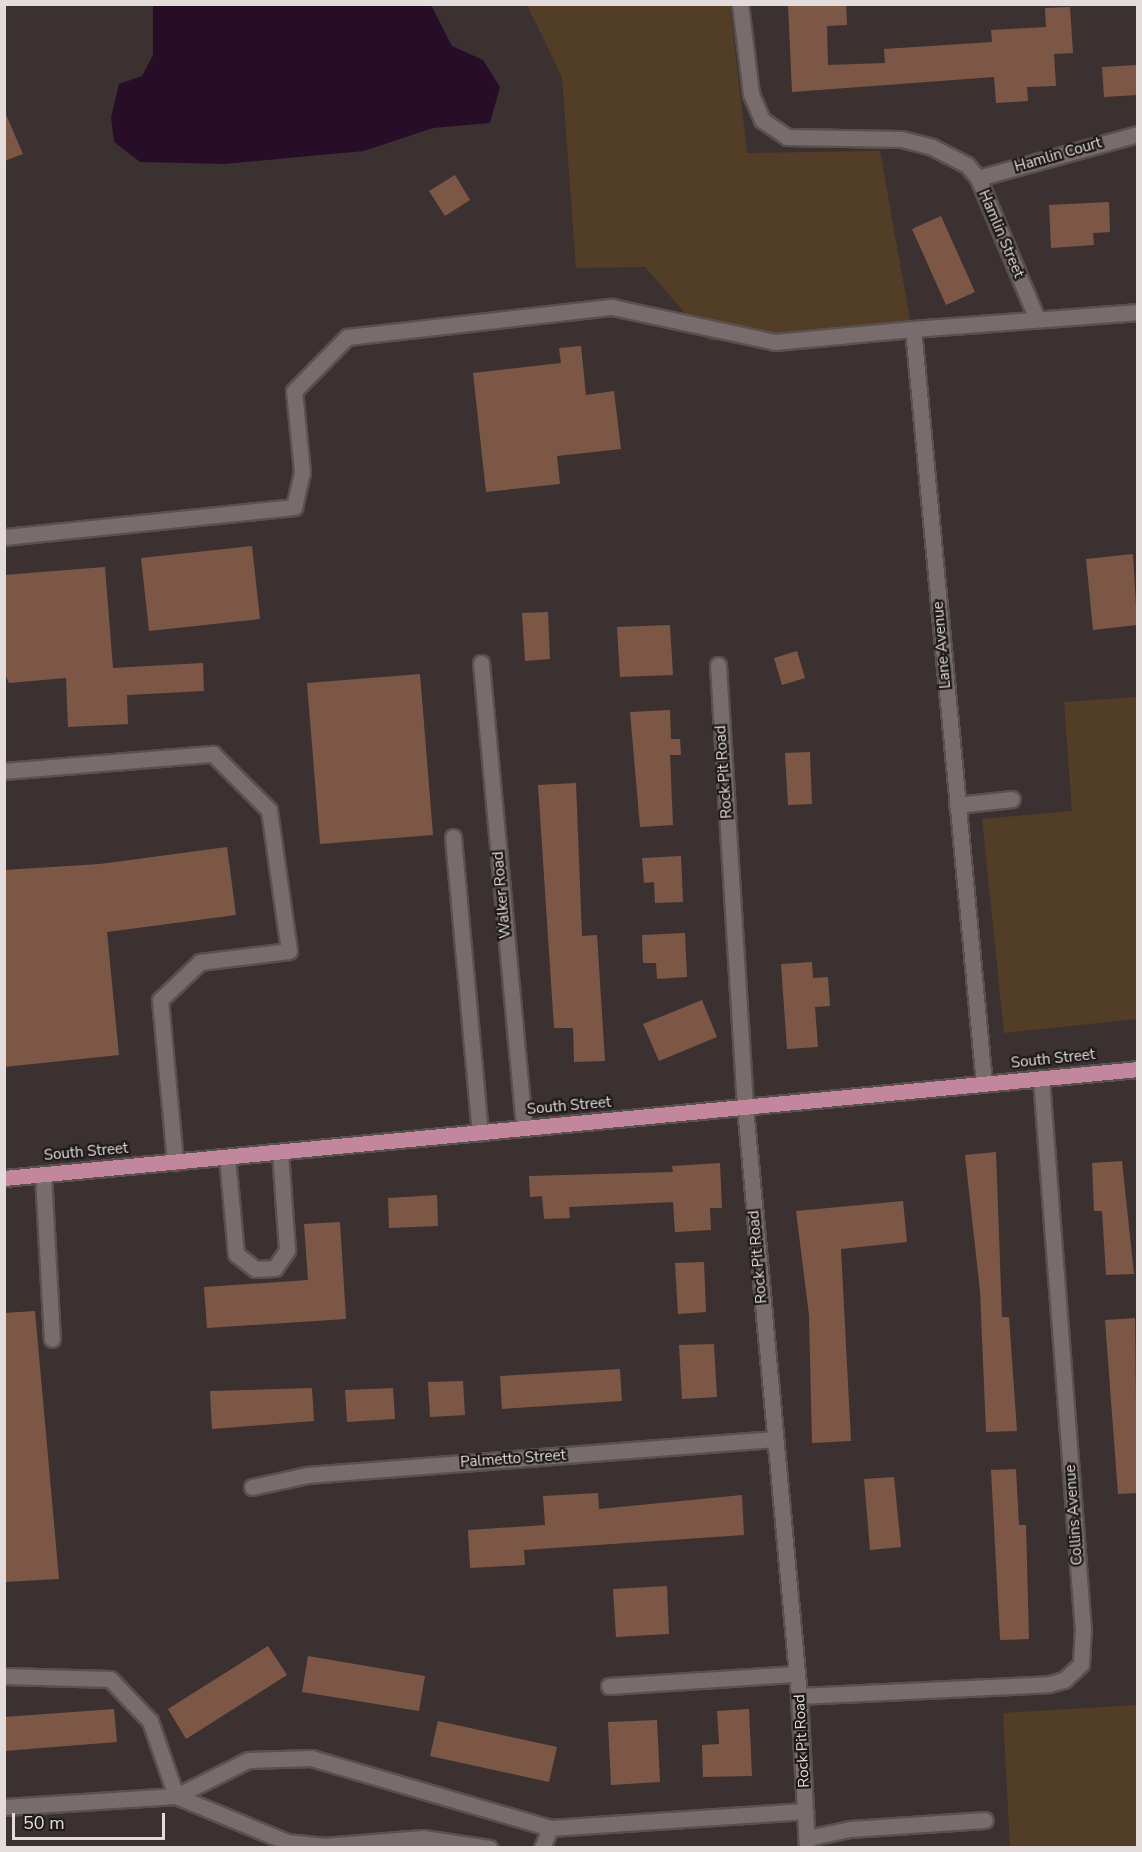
<!DOCTYPE html>
<style>
body{margin:0}
#map{position:relative;width:1142px;height:1852px;overflow:hidden;background:#3c3131;font-family:"Nunito Sans",sans-serif}
div>[style]{position:absolute}
.green>*{inset:0;background:#523e26}
.water>*{inset:0;background:#270e26}
.building>*{inset:0;background:#7d5746}
.roads{filter:drop-shadow(2px 0 #595050) drop-shadow(-2px 0 #595050) drop-shadow(0 2px #595050) drop-shadow(0 -2px #595050)}
.minor>*{height:15px;margin:-7.5px;padding:0 7.5px;transform-origin:7.5px;border-radius:7.5px;background:#796c6c}
.major>*{height:15px;margin:-7.5px;padding:0 7.5px;transform-origin:7.5px;border-radius:7.5px;background:#c2879d}
span{translate:-50% -50%;white-space:nowrap;text-align:center;line-height:1.15;-webkit-text-stroke:4.5px #1f1a1a;paint-order:stroke}
.street-label{font-size:15px;color:#e4dcdc}
.frame{position:absolute;inset:0;border:6px solid #e4dcdc;pointer-events:none}
.scale{position:absolute;left:12px;top:1813px;width:153px;height:27px;box-sizing:border-box;border:3px solid #e4dcdc;border-top:0;padding-left:8px;font-size:18px;line-height:21px;white-space:nowrap;color:#e4dcdc;-webkit-text-stroke:4px #1f1a1a;paint-order:stroke}
</style>
<div id="map">
<div class="green">
<div style="clip-path:polygon(527px 5px,730px 5px,747px 153px,880px 151px,910px 320px,709px 341px,645px 267px,576px 268px,562px 77px)"></div>
<div style="clip-path:polygon(1137px 697px,1137px 1019px,1004px 1033px,982px 819px,1072px 811px,1064px 702px)"></div>
<div style="clip-path:polygon(1137px 1705px,1137px 1847px,1010px 1847px,1003px 1713px)"></div>
</div>
<div class="water">
<div style="clip-path:polygon(153px 5px,431px 5px,452px 46px,483px 60px,500px 87px,490px 123px,433px 128px,364px 151px,224px 164px,140px 162px,114px 142px,111px 117px,119px 84px,142px 76px,153px 55px)"></div>
</div>
<div class="building">
<div style="clip-path:polygon(788px 4px,846px 4px,847px 25px,827px 26px,828px 65px,885px 63px,884px 49px,992px 42px,991px 30px,1046px 27px,1045px 8px,1070px 7px,1073px 53px,1054px 54px,1056px 86px,1027px 87px,1028px 101px,996px 103px,994px 77px,792px 92px)"></div>
<div style="clip-path:polygon(1137px 65px,1137px 95px,1104px 97px,1102px 67px)"></div>
<div style="clip-path:polygon(4px 110px,23px 154px,4px 161px)"></div>
<div style="clip-path:polygon(455px 175px,470px 200px,445px 216px,429px 191px)"></div>
<div style="clip-path:polygon(1109px 202px,1110px 232px,1093px 233px,1094px 245px,1051px 248px,1049px 205px)"></div>
<div style="clip-path:polygon(941px 216px,975px 292px,946px 305px,912px 229px)"></div>
<div style="clip-path:polygon(581px 346px,586px 395px,614px 391px,621px 449px,557px 456px,560px 484px,486px 492px,473px 373px,561px 363px,559px 348px)"></div>
<div style="clip-path:polygon(252px 546px,260px 619px,149px 631px,141px 558px)"></div>
<div style="clip-path:polygon(1133px 554px,1137px 625px,1093px 630px,1086px 559px)"></div>
<div style="clip-path:polygon(105px 567px,113px 668px,203px 663px,204px 691px,127px 695px,128px 724px,68px 727px,66px 678px,9px 683px,4px 672px,4px 575px)"></div>
<div style="clip-path:polygon(548px 612px,550px 659px,525px 661px,522px 613px)"></div>
<div style="clip-path:polygon(670px 625px,673px 675px,620px 677px,617px 627px)"></div>
<div style="clip-path:polygon(797px 651px,805px 678px,782px 685px,774px 658px)"></div>
<div style="clip-path:polygon(420px 674px,433px 835px,320px 844px,307px 683px)"></div>
<div style="clip-path:polygon(670px 710px,671px 739px,680px 739px,681px 755px,670px 755px,673px 825px,640px 827px,630px 712px)"></div>
<div style="clip-path:polygon(810px 752px,812px 804px,788px 805px,785px 753px)"></div>
<div style="clip-path:polygon(576px 783px,582px 936px,597px 935px,605px 1061px,574px 1062px,573px 1028px,554px 1028px,538px 785px)"></div>
<div style="clip-path:polygon(227px 847px,236px 915px,107px 932px,119px 1055px,4px 1067px,4px 870px,100px 864px)"></div>
<div style="clip-path:polygon(681px 856px,683px 902px,655px 903px,654px 882px,644px 883px,642px 858px)"></div>
<div style="clip-path:polygon(685px 933px,687px 977px,657px 979px,656px 963px,643px 963px,642px 935px)"></div>
<div style="clip-path:polygon(812px 962px,813px 978px,828px 977px,830px 1006px,815px 1007px,818px 1047px,787px 1049px,781px 964px)"></div>
<div style="clip-path:polygon(702px 1000px,717px 1037px,659px 1061px,643px 1024px)"></div>
<div style="clip-path:polygon(996px 1152px,1002px 1317px,1009px 1317px,1017px 1431px,986px 1432px,980px 1291px,965px 1155px)"></div>
<div style="clip-path:polygon(1122px 1161px,1134px 1274px,1106px 1275px,1102px 1211px,1094px 1211px,1092px 1163px)"></div>
<div style="clip-path:polygon(720px 1163px,722px 1208px,710px 1208px,711px 1230px,675px 1232px,673px 1202px,569px 1207px,570px 1218px,544px 1219px,542px 1196px,530px 1197px,529px 1176px,673px 1172px,672px 1166px)"></div>
<div style="clip-path:polygon(437px 1195px,438px 1226px,389px 1228px,388px 1198px)"></div>
<div style="clip-path:polygon(903px 1201px,907px 1242px,841px 1249px,851px 1441px,812px 1443px,809px 1315px,796px 1211px)"></div>
<div style="clip-path:polygon(340px 1222px,346px 1319px,207px 1328px,204px 1287px,308px 1280px,304px 1224px)"></div>
<div style="clip-path:polygon(704px 1262px,706px 1312px,678px 1314px,675px 1263px)"></div>
<div style="clip-path:polygon(35px 1311px,59px 1579px,4px 1582px,4px 1313px)"></div>
<div style="clip-path:polygon(1135px 1318px,1137px 1493px,1118px 1494px,1105px 1320px)"></div>
<div style="clip-path:polygon(714px 1344px,717px 1397px,682px 1399px,679px 1345px)"></div>
<div style="clip-path:polygon(620px 1369px,622px 1401px,502px 1409px,500px 1376px)"></div>
<div style="clip-path:polygon(463px 1381px,465px 1415px,430px 1417px,428px 1382px)"></div>
<div style="clip-path:polygon(312px 1388px,314px 1421px,212px 1429px,210px 1391px)"></div>
<div style="clip-path:polygon(393px 1388px,395px 1419px,347px 1422px,345px 1390px)"></div>
<div style="clip-path:polygon(1016px 1469px,1019px 1525px,1026px 1525px,1029px 1639px,1000px 1640px,991px 1470px)"></div>
<div style="clip-path:polygon(894px 1477px,901px 1547px,870px 1550px,864px 1479px)"></div>
<div style="clip-path:polygon(598px 1493px,599px 1509px,742px 1495px,744px 1535px,524px 1550px,525px 1565px,470px 1568px,468px 1530px,545px 1525px,543px 1496px)"></div>
<div style="clip-path:polygon(667px 1586px,669px 1634px,616px 1637px,613px 1589px)"></div>
<div style="clip-path:polygon(268px 1646px,287px 1675px,186px 1739px,168px 1709px)"></div>
<div style="clip-path:polygon(308px 1656px,425px 1676px,419px 1711px,302px 1692px)"></div>
<div style="clip-path:polygon(114px 1709px,117px 1742px,4px 1751px,4px 1717px)"></div>
<div style="clip-path:polygon(749px 1709px,752px 1776px,703px 1777px,702px 1745px,719px 1744px,717px 1711px)"></div>
<div style="clip-path:polygon(657px 1720px,660px 1782px,611px 1785px,608px 1722px)"></div>
<div style="clip-path:polygon(438px 1721px,557px 1747px,549px 1782px,430px 1756px)"></div>
</div>
<div class="roads">
<div class="minor">
<div style="left:740px;top:4px;width:91px;rotate:83deg"></div>
<div style="left:751px;top:94px;width:28px;rotate:67deg"></div>
<div style="left:762px;top:120px;width:30px;rotate:34deg"></div>
<div style="left:787px;top:137px;width:114px;rotate:1deg"></div>
<div style="left:901px;top:139px;width:32px;rotate:14deg"></div>
<div style="left:932px;top:147px;width:39px;rotate:27deg"></div>
<div style="left:967px;top:165px;width:17px;rotate:50deg"></div>
<div style="left:978px;top:178px;width:153px;rotate:67.3deg"></div>
<div style="left:978px;top:178px;width:166px;rotate:-15.4deg"></div>
<div style="left:4px;top:537px;width:292px;rotate:-5.9deg"></div>
<div style="left:294px;top:507px;width:36px;rotate:-77deg"></div>
<div style="left:302px;top:472px;width:81px;rotate:-95.6deg"></div>
<div style="left:294px;top:391px;width:76px;rotate:-45.5deg"></div>
<div style="left:347px;top:337px;width:267px;rotate:-6.5deg"></div>
<div style="left:612px;top:307px;width:167px;rotate:12.1deg"></div>
<div style="left:775px;top:342px;width:139px;rotate:-5.4deg"></div>
<div style="left:481px;top:663px;width:467px;rotate:84.7deg"></div>
<div style="left:718px;top:665px;width:443px;rotate:86.5deg"></div>
<div style="left:745px;top:1107px;width:591px;rotate:84.76deg"></div>
<div style="left:799px;top:1696px;width:152px;rotate:87deg"></div>
<div style="left:4px;top:771px;width:210px;rotate:-4.7deg"></div>
<div style="left:213px;top:754px;width:79px;rotate:45deg"></div>
<div style="left:269px;top:810px;width:142px;rotate:81.9deg"></div>
<div style="left:289px;top:951px;width:90px;rotate:173deg"></div>
<div style="left:200px;top:962px;width:55px;rotate:136.5deg"></div>
<div style="left:160px;top:1000px;width:163px;rotate:84.7deg"></div>
<div style="left:957px;top:805px;width:55px;rotate:-6.2deg"></div>
<div style="left:453px;top:837px;width:297px;rotate:84.8deg"></div>
<div style="left:984px;top:1084px;width:758px;rotate:-95.37deg"></div>
<div style="left:913px;top:329px;width:226px;rotate:-4.3deg"></div>
<div style="left:227px;top:1157px;width:97px;rotate:84.7deg"></div>
<div style="left:236px;top:1254px;width:24px;rotate:38deg"></div>
<div style="left:255px;top:1269px;width:20px;rotate:-3deg"></div>
<div style="left:275px;top:1268px;width:22px;rotate:-56deg"></div>
<div style="left:287px;top:1250px;width:98px;rotate:-94.1deg"></div>
<div style="left:43px;top:1174px;width:165px;rotate:86.9deg"></div>
<div style="left:252px;top:1487px;width:56px;rotate:-12.3deg"></div>
<div style="left:307px;top:1475px;width:469px;rotate:-4.4deg"></div>
<div style="left:4px;top:1676px;width:106px;rotate:1.6deg"></div>
<div style="left:110px;top:1679px;width:58px;rotate:46.4deg"></div>
<div style="left:150px;top:1721px;width:79px;rotate:70.9deg"></div>
<div style="left:176px;top:1796px;width:120px;rotate:22.5deg"></div>
<div style="left:287px;top:1842px;width:36px;rotate:6deg"></div>
<div style="left:323px;top:1846px;width:100px;rotate:-4.6deg"></div>
<div style="left:423px;top:1838px;width:67px;rotate:8.6deg"></div>
<div style="left:609px;top:1686px;width:188px;rotate:-3.7deg"></div>
<div style="left:799px;top:1696px;width:250px;rotate:-2.7deg"></div>
<div style="left:1049px;top:1684px;width:16px;rotate:-15deg"></div>
<div style="left:1064px;top:1680px;width:23px;rotate:-43deg"></div>
<div style="left:1081px;top:1664px;width:33px;rotate:-87deg"></div>
<div style="left:1083px;top:1631px;width:554px;rotate:-94.35deg"></div>
<div style="left:4px;top:1807px;width:172px;rotate:-3.7deg"></div>
<div style="left:176px;top:1796px;width:80px;rotate:-26.6deg"></div>
<div style="left:248px;top:1760px;width:63px;rotate:-1.8deg"></div>
<div style="left:311px;top:1758px;width:249px;rotate:16.3deg"></div>
<div style="left:550px;top:1828px;width:256px;rotate:-3.8deg"></div>
<div style="left:807px;top:1838px;width:44px;rotate:-11.8deg"></div>
<div style="left:850px;top:1829px;width:135px;rotate:-3.8deg"></div>
<div style="left:542px;top:1848px;width:22px;rotate:-68deg"></div>
</div>
<div class="major">
<div style="left:4px;top:1178px;width:1139px;rotate:-5.49deg"></div>
</div>
</div>
<div class="street-label">
<span style="left:1058px;top:155px;rotate:-16deg">Hamlin Court</span>
<span style="left:1001px;top:234px;rotate:67deg">Hamlin Street</span>
<span style="left:942px;top:645px;rotate:-95deg">Lane Avenue</span>
<span style="left:724px;top:772px;rotate:-94deg">Rock Pit Road</span>
<span style="left:502px;top:895px;rotate:-95deg">Walker Road</span>
<span style="left:1053px;top:1059px;rotate:-6deg">South Street</span>
<span style="left:569px;top:1106px;rotate:-5deg">South Street</span>
<span style="left:86px;top:1152px;rotate:-5deg">South Street</span>
<span style="left:758px;top:1257px;rotate:-95deg">Rock Pit Road</span>
<span style="left:513px;top:1459px;rotate:-4deg">Palmetto Street</span>
<span style="left:1074px;top:1515px;rotate:-94deg">Collins Avenue</span>
<span style="left:802px;top:1741px;rotate:-93deg">Rock Pit Road</span>
</div>
<div class="frame"></div>
<div class="scale">50 m</div>
</div>
